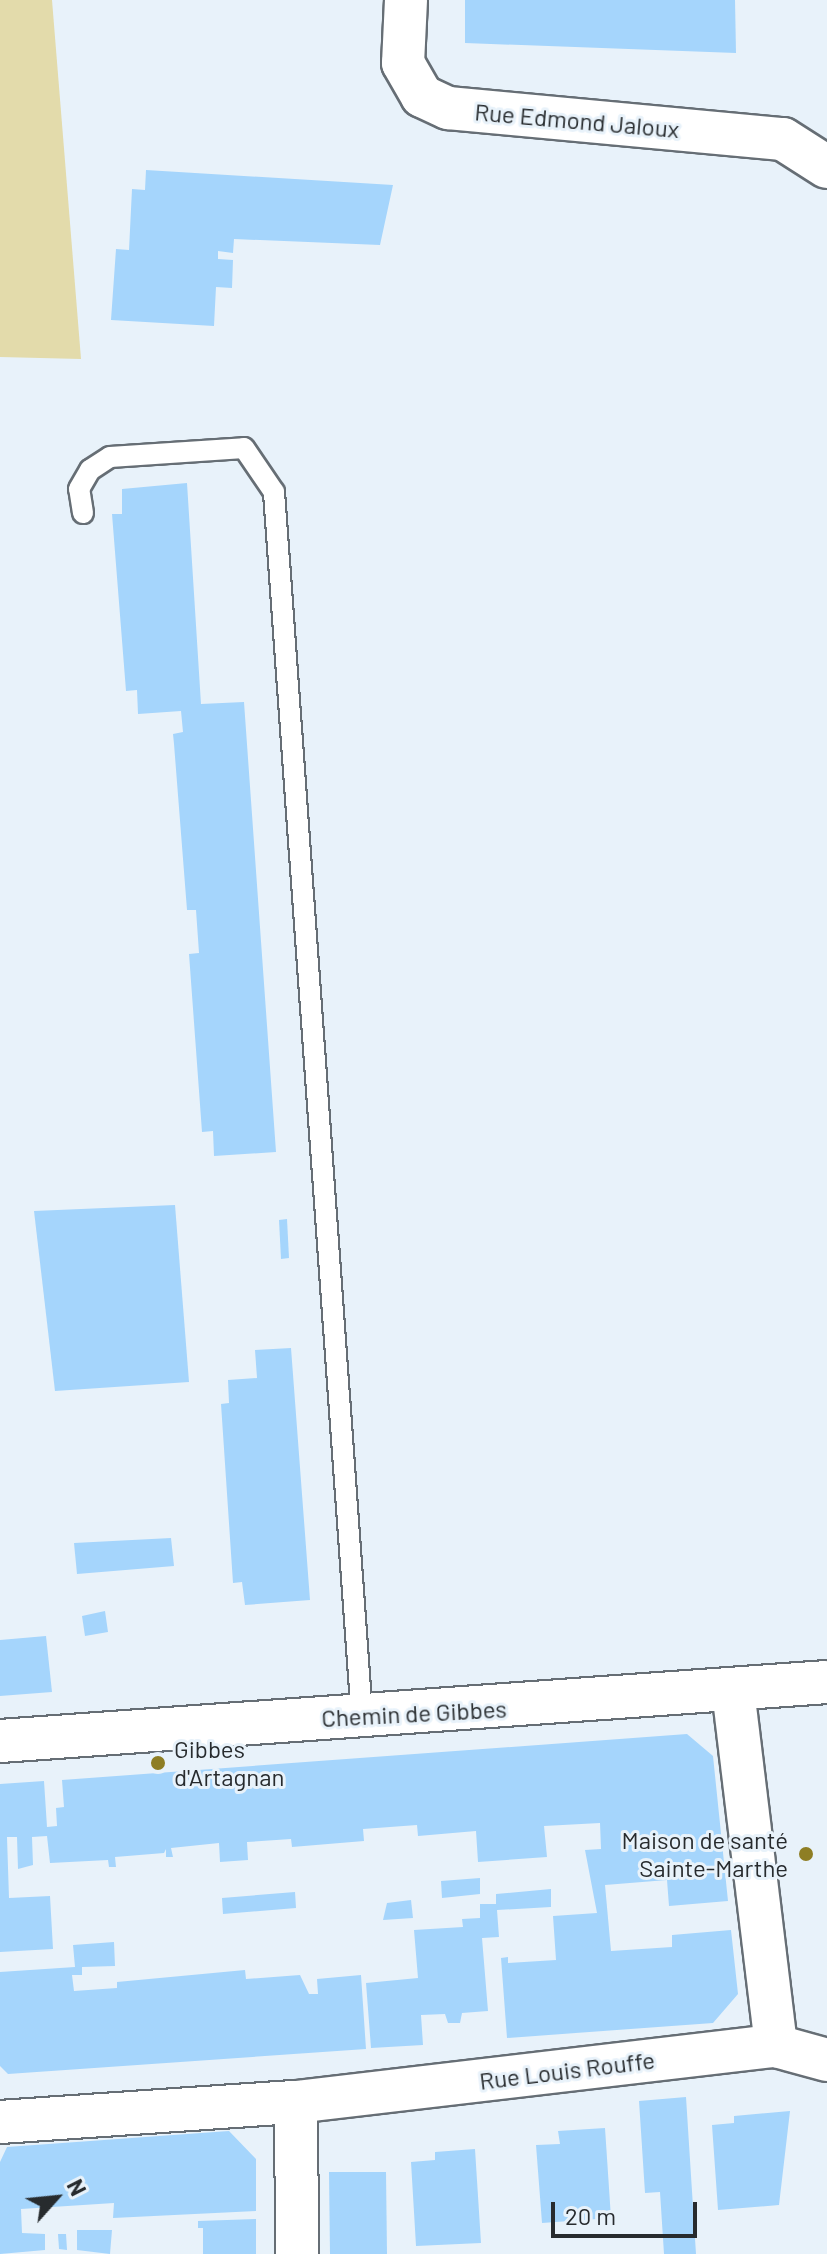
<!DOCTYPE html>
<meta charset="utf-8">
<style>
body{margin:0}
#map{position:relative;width:827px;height:2254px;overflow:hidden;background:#e8f2fa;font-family:Barlow,sans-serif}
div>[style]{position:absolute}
.green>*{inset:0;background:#e3dbab}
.building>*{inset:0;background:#a5d5fc}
.roads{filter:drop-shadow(2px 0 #666e75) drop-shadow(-2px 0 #666e75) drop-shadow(0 2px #666e75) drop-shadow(0 -2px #666e75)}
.service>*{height:20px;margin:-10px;padding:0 10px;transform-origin:10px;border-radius:10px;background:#fff}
.minor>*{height:42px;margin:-21px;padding:0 21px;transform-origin:21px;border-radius:21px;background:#fff}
.dots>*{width:22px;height:22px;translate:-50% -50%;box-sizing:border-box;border:4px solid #e8f2fa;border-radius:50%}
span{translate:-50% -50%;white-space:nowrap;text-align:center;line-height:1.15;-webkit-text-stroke:6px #e8f2fa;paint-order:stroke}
.street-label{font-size:24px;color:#272b2e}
.poi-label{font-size:24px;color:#272b2e}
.left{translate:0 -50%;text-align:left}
.right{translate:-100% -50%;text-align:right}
.north{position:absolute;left:16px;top:2158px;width:80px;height:80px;-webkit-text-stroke:6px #e8f2fa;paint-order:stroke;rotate:63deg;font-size:22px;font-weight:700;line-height:32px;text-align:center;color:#272b2e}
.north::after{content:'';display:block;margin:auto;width:28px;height:36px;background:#272b2e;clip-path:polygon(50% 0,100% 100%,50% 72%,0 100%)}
.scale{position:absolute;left:551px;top:2202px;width:146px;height:36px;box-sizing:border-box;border:4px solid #272b2e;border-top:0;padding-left:10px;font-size:24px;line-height:28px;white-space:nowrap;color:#272b2e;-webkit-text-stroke:6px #e8f2fa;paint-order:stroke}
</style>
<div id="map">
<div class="green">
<div style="clip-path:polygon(0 0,52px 0,81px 359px,0 357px)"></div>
</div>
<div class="building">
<div style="clip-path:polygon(465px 0,735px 0,736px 53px,465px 43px)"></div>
<div style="clip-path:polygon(146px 170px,393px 185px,380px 245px,234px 239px,233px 253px,218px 251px,218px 259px,233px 260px,232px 288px,216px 287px,214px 326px,111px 320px,116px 249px,129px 250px,132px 189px,145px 190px)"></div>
<div style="clip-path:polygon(187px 483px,201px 704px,244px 702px,276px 1152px,214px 1156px,213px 1131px,202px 1132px,189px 954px,199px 953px,196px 910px,187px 910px,174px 744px,173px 734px,183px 732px,181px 711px,138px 714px,137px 690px,126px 691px,112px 514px,122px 514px,122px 489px)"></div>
<div style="clip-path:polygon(175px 1205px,189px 1382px,55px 1391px,34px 1211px)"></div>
<div style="clip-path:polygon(287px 1219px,289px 1258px,281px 1259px,279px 1220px)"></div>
<div style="clip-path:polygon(291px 1348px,310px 1600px,245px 1605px,242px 1582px,233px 1583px,221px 1404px,229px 1403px,228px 1380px,257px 1378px,255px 1350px)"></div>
<div style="clip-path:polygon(171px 1538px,174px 1566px,77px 1574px,74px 1543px)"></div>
<div style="clip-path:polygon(105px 1611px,108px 1632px,85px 1636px,82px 1616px)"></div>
<div style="clip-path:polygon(46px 1636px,52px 1692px,0 1696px,0 1640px)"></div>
<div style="clip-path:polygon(687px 1734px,713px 1756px,728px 1901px,669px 1906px,667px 1880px,605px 1885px,611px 1951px,672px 1947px,672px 1935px,731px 1930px,738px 1994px,713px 2023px,507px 2038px,501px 1958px,508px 1957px,508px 1963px,556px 1960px,553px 1916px,597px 1913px,585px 1850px,601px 1849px,600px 1823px,544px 1826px,547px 1857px,478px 1862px,476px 1831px,418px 1836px,417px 1825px,363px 1829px,364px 1841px,292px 1847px,291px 1839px,247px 1842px,248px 1860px,220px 1862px,219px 1843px,171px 1848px,173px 1857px,166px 1857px,166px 1849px,164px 1853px,115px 1857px,116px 1867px,109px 1867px,108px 1860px,50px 1863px,47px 1836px,32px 1837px,33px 1865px,18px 1869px,17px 1837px,7px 1837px,9px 1898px,50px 1896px,53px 1949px,0 1952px,0 1784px,44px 1781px,47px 1827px,57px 1826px,56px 1808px,64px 1807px,62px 1780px)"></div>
<div style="clip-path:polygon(480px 1878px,480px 1894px,442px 1898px,441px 1881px)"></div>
<div style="clip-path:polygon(551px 1889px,551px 1907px,497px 1910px,499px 1937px,482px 1938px,488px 2011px,462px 2013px,460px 2023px,448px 2023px,445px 2014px,421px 2015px,423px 2045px,371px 2048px,366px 1983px,418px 1978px,414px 1930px,463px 1927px,462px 1919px,480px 1918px,480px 1904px,496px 1904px,496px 1894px)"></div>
<div style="clip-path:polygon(295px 1892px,296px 1908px,223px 1914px,222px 1898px)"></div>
<div style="clip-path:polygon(411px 1900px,413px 1918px,383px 1920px,387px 1903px)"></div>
<div style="clip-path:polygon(114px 1942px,115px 1966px,82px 1967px,82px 1975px,72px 1975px,74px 1991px,117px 1988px,117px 1982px,245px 1970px,246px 1979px,300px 1975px,309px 1994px,318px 1994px,317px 1979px,361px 1975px,366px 2049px,8px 2074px,0 2066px,0 1972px,75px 1967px,73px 1945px)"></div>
<div style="clip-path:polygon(686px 2097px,696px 2254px,664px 2254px,660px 2192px,645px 2193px,639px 2101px)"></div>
<div style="clip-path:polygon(790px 2111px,779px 2205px,718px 2210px,712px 2125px,734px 2123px,734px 2116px)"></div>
<div style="clip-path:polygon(605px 2128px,611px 2218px,542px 2223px,536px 2145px,560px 2144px,558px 2131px)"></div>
<div style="clip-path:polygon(229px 2131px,256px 2159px,256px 2211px,113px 2218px,114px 2203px,21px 2209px,22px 2233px,45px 2234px,45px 2250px,0 2254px,0 2162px,7px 2147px)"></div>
<div style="clip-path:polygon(475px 2149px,481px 2243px,416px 2246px,411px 2162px,435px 2160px,435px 2152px)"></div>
<div style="clip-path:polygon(329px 2172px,386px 2172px,387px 2254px,330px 2254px)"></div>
<div style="clip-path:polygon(256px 2219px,256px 2254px,203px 2254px,203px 2228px,198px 2228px,198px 2221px)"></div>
<div style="clip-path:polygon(77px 2230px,112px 2230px,110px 2254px,77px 2250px)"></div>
<div style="clip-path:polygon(58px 2234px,66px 2234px,67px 2250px,59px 2249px)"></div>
</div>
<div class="roads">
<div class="service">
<div style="left:83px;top:513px;width:24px;rotate:-99deg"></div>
<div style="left:79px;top:489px;width:22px;rotate:-60deg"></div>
<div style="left:90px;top:470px;width:24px;rotate:-33deg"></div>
<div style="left:110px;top:457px;width:134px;rotate:-3.8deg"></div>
<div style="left:244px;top:448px;width:53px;rotate:55.7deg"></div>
<div style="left:274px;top:492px;width:1227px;rotate:85.89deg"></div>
</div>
<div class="minor">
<div style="left:406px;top:0;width:63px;rotate:92.7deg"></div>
<div style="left:403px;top:63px;width:38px;rotate:60deg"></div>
<div style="left:422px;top:96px;width:29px;rotate:25deg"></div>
<div style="left:448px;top:108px;width:336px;rotate:5.3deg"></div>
<div style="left:783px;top:139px;width:52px;rotate:32.5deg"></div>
<div style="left:733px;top:1690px;width:359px;rotate:83.1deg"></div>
<div style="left:0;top:1741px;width:829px;rotate:-4.08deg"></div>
<div style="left:296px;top:2102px;width:152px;rotate:89.6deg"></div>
<div style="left:0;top:2122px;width:297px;rotate:-3.9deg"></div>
<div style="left:296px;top:2102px;width:483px;rotate:-6.7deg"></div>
<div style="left:776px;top:2046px;width:53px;rotate:15.4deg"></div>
</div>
</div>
<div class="dots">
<div style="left:158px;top:1763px;background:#8e7e24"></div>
<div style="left:806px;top:1854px;background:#8e7e24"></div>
</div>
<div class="street-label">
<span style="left:577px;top:120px;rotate:5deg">Rue Edmond Jaloux</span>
<span style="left:414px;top:1713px;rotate:-3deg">Chemin de Gibbes</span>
<span style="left:567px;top:2070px;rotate:-7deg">Rue Louis Rouffe</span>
</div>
<div class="poi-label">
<span class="left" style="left:174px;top:1763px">Gibbes<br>d'Artagnan</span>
<span class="right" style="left:788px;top:1854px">Maison de santé<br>Sainte-Marthe</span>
</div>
<div class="north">N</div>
<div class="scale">20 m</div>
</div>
